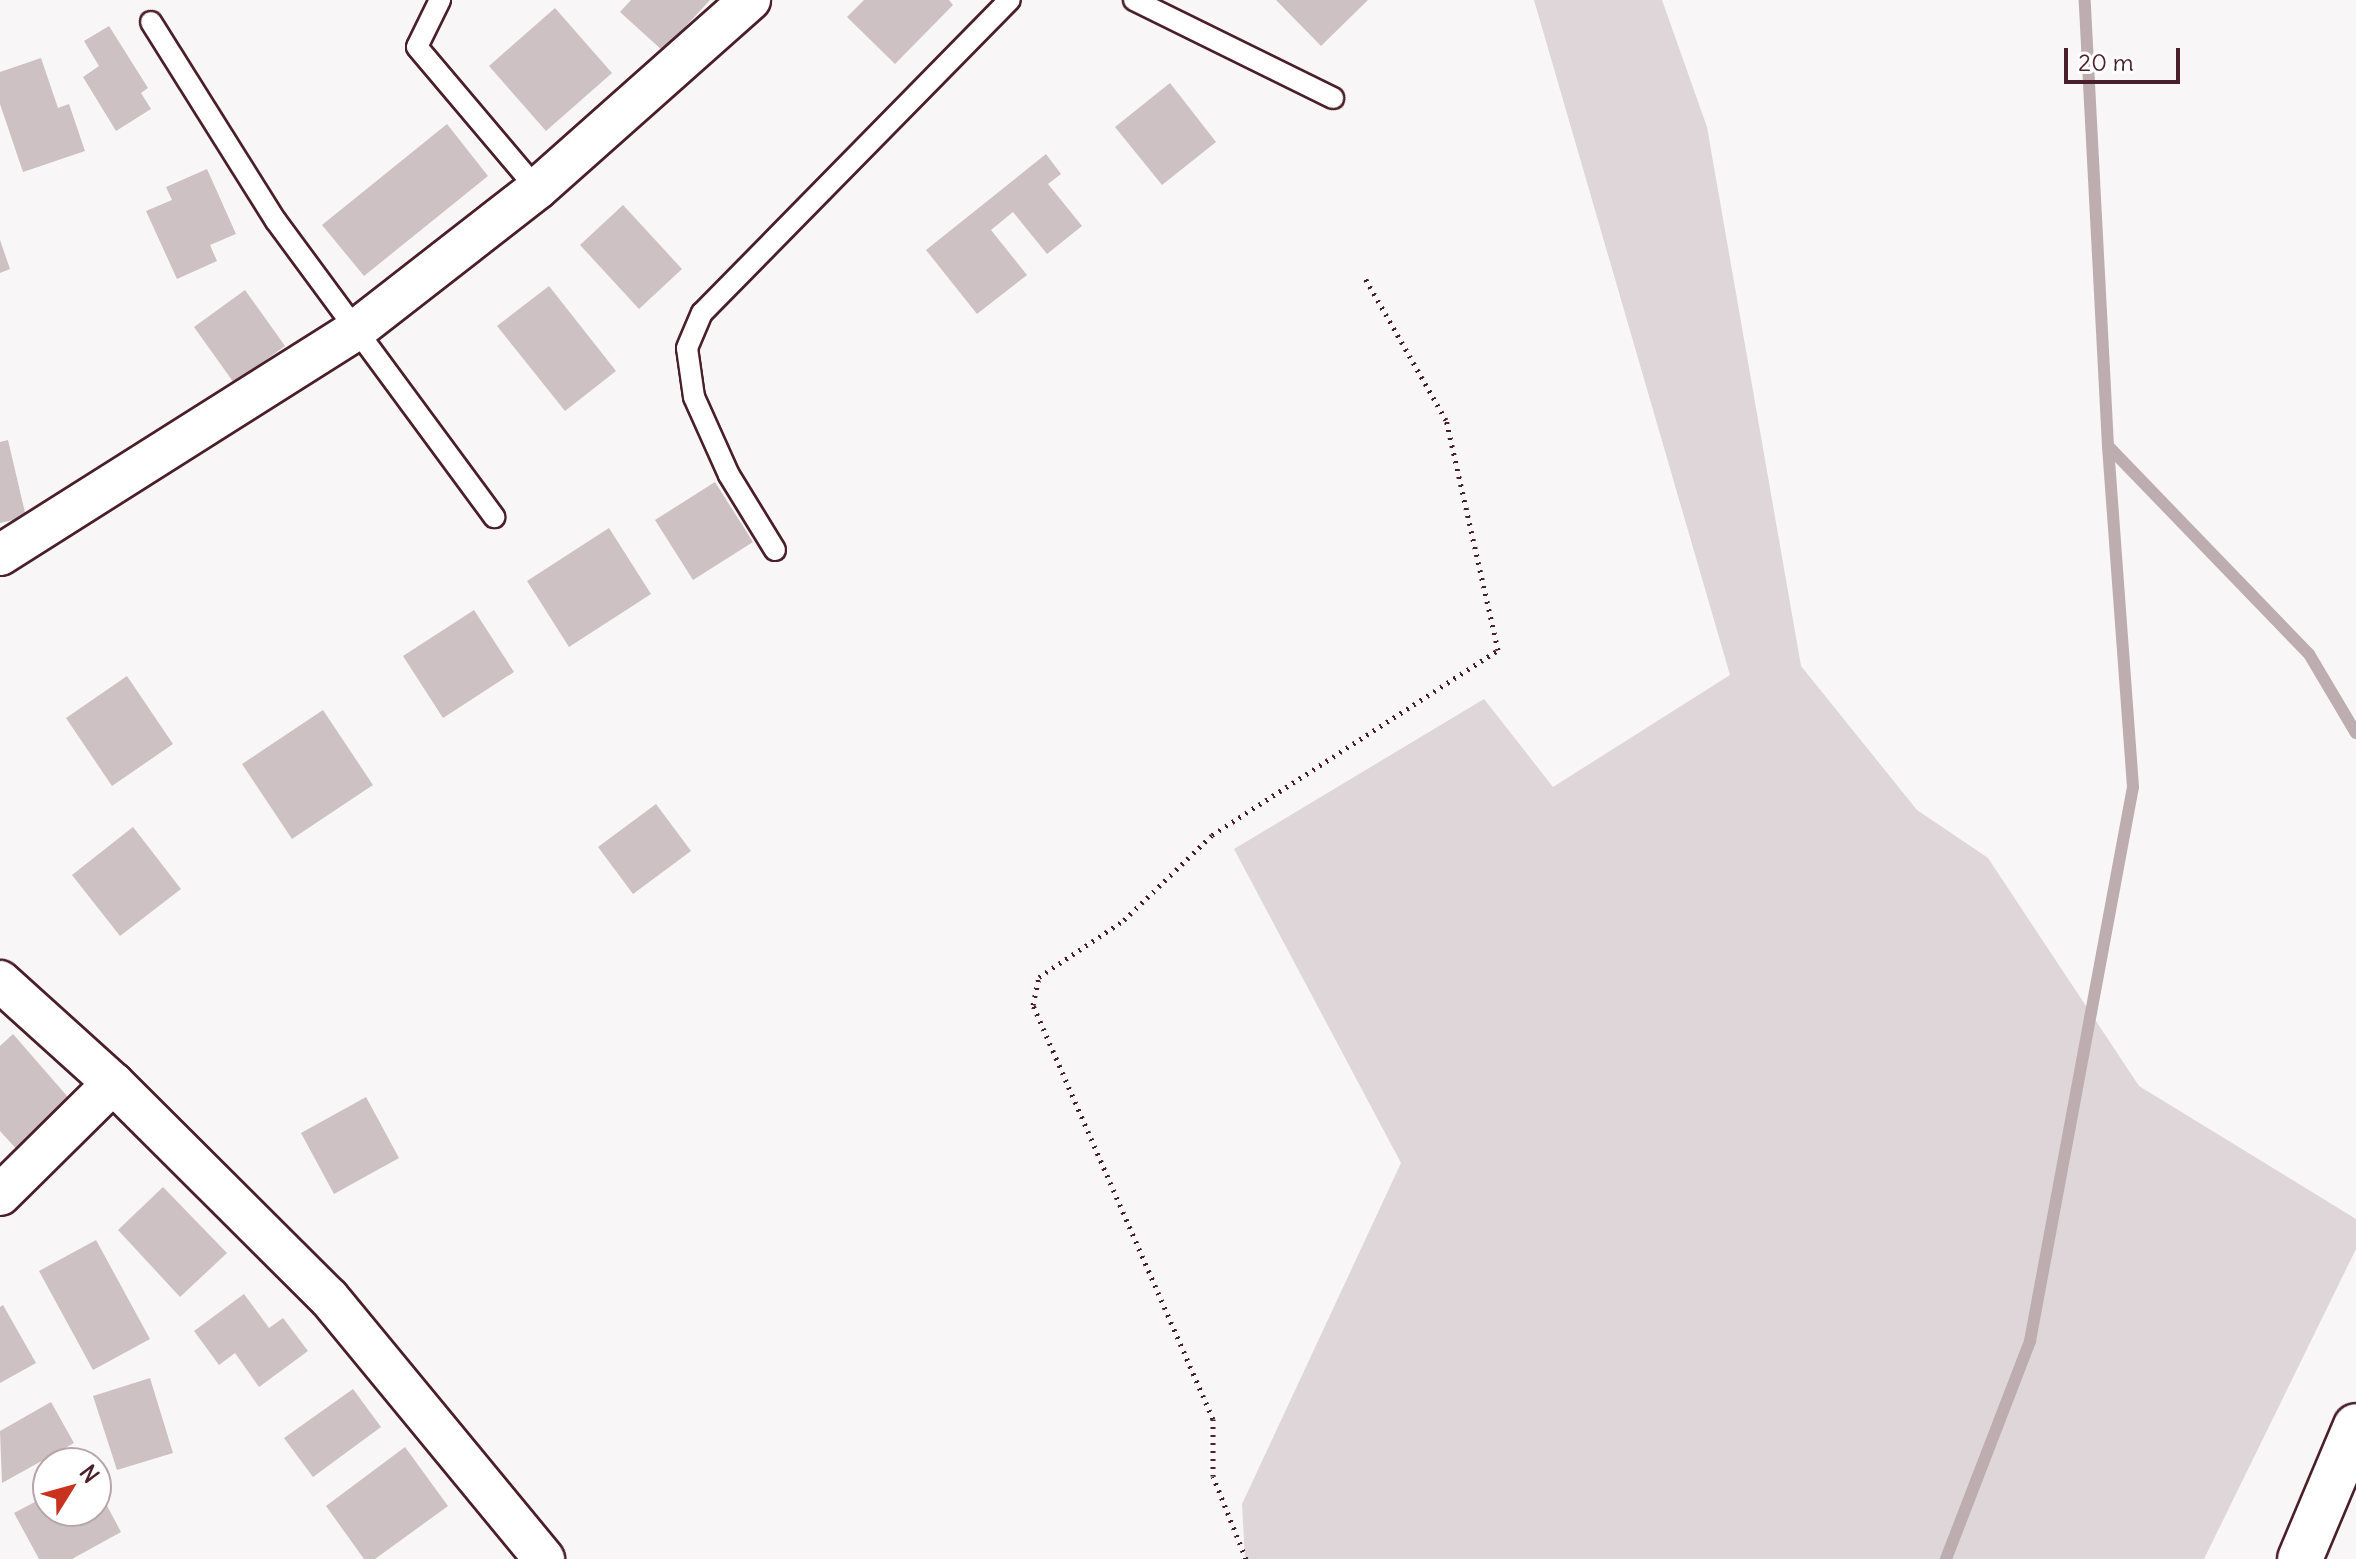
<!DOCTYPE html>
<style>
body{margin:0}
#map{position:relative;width:2356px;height:1559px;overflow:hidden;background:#f8f6f7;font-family:Delius,sans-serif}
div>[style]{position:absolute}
.green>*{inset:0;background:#ded6d9}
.stream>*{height:12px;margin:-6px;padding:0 6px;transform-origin:6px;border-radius:6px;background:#bdadb0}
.building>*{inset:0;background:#cdc1c4}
.path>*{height:5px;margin-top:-2.5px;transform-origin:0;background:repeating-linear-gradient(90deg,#4a1f2b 0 2px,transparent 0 8px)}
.roads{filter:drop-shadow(2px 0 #4a1f2b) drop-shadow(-2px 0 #4a1f2b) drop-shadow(0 2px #4a1f2b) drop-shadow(0 -2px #4a1f2b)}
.service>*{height:20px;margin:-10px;padding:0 10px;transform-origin:10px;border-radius:10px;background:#fff}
.minor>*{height:40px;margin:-20px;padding:0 20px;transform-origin:20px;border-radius:20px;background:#fff}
.secondary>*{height:44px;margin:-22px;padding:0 22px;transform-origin:22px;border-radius:22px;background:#fff}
span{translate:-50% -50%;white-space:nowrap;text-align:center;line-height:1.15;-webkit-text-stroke:8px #fff;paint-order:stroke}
.north{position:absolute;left:32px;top:1447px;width:80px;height:80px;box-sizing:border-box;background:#fff;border:2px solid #b7a5aa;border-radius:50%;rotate:53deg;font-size:22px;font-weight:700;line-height:32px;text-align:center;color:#4a1f2b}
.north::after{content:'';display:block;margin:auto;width:28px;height:36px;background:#c8321e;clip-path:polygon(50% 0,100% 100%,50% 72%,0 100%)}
.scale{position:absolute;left:2064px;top:48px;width:116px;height:36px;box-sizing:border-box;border:4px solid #4a1f2b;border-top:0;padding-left:10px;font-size:24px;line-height:28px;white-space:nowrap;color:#4a1f2b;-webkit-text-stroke:6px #fff;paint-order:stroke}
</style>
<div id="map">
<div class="green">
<div style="clip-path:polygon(1534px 0,1662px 0,1707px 127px,1801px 666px,1917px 810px,1988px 858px,2139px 1086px,2356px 1219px,2356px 1249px,2204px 1559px,1245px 1559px,1242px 1504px,1401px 1163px,1234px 849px,1484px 699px,1553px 787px,1730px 675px)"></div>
</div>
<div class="stream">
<div style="left:2108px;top:446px;width:289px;rotate:46deg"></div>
<div style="left:2309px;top:654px;width:92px;rotate:59.3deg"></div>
<div style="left:1946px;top:1559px;width:234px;rotate:-68.9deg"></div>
<div style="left:2030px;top:1341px;width:563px;rotate:-79.47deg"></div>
<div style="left:2133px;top:787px;width:342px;rotate:-94.2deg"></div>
<div style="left:2108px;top:446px;width:447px;rotate:-93deg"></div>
</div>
<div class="building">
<div style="clip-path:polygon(631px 0,710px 0,663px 51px,620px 12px)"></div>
<div style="clip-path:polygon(864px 0,949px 0,953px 5px,895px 64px,847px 17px)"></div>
<div style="clip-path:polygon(1276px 0,1368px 0,1321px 46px)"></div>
<div style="clip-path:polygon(555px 8px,612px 73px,546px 131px,489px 66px)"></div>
<div style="clip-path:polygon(109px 26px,148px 88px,141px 93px,151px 109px,116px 131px,83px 77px,99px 66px,84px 41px)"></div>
<div style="clip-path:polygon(41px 58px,58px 108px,69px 104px,85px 151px,23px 172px,0 104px,0 72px)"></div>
<div style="clip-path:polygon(1170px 83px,1216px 142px,1162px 185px,1115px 127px)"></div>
<div style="clip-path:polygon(447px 124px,488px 176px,364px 276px,322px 225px)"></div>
<div style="clip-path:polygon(1046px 154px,1061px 174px,1048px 184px,1082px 226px,1047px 254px,1013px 212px,991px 230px,1027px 275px,977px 314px,926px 250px)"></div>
<div style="clip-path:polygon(207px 169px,236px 234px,210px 245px,217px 261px,177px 279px,146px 211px,172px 200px,166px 187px)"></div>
<div style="clip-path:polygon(623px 205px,682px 269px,639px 309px,580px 245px)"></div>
<div style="clip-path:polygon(0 240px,10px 269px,0 273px)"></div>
<div style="clip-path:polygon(549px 286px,616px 371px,565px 411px,497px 326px)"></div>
<div style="clip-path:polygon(245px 290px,285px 346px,234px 383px,194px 327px)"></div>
<div style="clip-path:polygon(8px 440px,26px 517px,0 523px,0 442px)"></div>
<div style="clip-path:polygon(715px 482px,753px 542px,693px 580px,655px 520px)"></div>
<div style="clip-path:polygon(609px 528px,651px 594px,569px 647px,527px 581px)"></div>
<div style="clip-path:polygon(474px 610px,514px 672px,443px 718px,403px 656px)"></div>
<div style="clip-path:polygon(127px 676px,173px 744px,112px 786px,66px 718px)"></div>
<div style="clip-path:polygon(323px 710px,373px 785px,292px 839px,242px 764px)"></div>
<div style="clip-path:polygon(656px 804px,691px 851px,633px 894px,598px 847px)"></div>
<div style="clip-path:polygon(133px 827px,181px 889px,120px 936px,72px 875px)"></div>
<div style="clip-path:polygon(13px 1034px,74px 1104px,19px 1152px,0 1131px,0 1046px)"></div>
<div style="clip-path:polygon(366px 1097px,399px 1158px,334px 1194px,301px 1133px)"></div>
<div style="clip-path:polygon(163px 1187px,227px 1253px,180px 1297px,118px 1230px)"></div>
<div style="clip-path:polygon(96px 1240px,150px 1339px,93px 1370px,39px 1271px)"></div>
<div style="clip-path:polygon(244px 1294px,269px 1328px,283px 1318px,308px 1351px,259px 1387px,235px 1353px,219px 1365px,194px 1331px)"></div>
<div style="clip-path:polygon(3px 1305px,36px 1363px,0 1383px,0 1307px)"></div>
<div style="clip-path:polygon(150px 1378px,173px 1453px,117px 1470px,93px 1396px)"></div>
<div style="clip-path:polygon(353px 1389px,381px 1427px,313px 1477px,284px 1438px)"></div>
<div style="clip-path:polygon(51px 1402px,74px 1443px,2px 1483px,0 1431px)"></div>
<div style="clip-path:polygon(405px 1447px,448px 1506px,375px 1559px,364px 1559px,326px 1506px)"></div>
<div style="clip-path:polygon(96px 1485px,121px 1532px,72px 1559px,39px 1559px,14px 1513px,48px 1495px,48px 1511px,96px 1511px)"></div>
</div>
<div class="path">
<div style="left:1246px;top:1559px;width:89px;rotate:-111.7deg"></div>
<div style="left:1213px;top:1476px;width:57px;rotate:-90deg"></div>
<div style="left:1213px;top:1419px;width:451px;rotate:-113.5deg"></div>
<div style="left:1033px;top:1005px;width:29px;rotate:-78deg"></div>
<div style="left:1039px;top:977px;width:102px;rotate:-33.8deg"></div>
<div style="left:1124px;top:920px;width:122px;rotate:-44deg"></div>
<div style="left:1212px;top:835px;width:341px;rotate:-32.9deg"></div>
<div style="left:1498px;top:650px;width:236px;rotate:-102.7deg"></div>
<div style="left:1446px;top:420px;width:166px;rotate:-119.7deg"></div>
</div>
<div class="roads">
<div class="service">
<div style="left:440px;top:0;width:52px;rotate:116.1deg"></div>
<div style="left:417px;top:47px;width:186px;rotate:49.8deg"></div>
<div style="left:1134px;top:0;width:222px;rotate:26.2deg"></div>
<div style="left:151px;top:22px;width:235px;rotate:57.9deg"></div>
<div style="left:276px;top:221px;width:368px;rotate:53.6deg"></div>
<div style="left:775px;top:550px;width:88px;rotate:-121.5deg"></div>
<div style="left:729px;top:475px;width:85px;rotate:-114.2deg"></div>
<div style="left:694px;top:397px;width:49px;rotate:-98.1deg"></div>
<div style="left:687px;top:348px;width:38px;rotate:-67deg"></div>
<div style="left:702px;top:313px;width:439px;rotate:-45.5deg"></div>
</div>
<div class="minor">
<div style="left:0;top:555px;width:421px;rotate:-32.3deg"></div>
<div style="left:356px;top:330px;width:229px;rotate:-37.9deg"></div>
<div style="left:537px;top:189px;width:285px;rotate:-41.6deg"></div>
<div style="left:0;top:981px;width:152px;rotate:42.1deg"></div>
<div style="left:113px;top:1083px;width:305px;rotate:44.9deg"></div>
<div style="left:329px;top:1298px;width:338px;rotate:50.5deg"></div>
<div style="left:0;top:1195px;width:159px;rotate:-44.7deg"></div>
</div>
<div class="secondary">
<div style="left:2300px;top:1559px;width:144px;rotate:-67.2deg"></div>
</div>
</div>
<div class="north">N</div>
<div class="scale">20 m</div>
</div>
